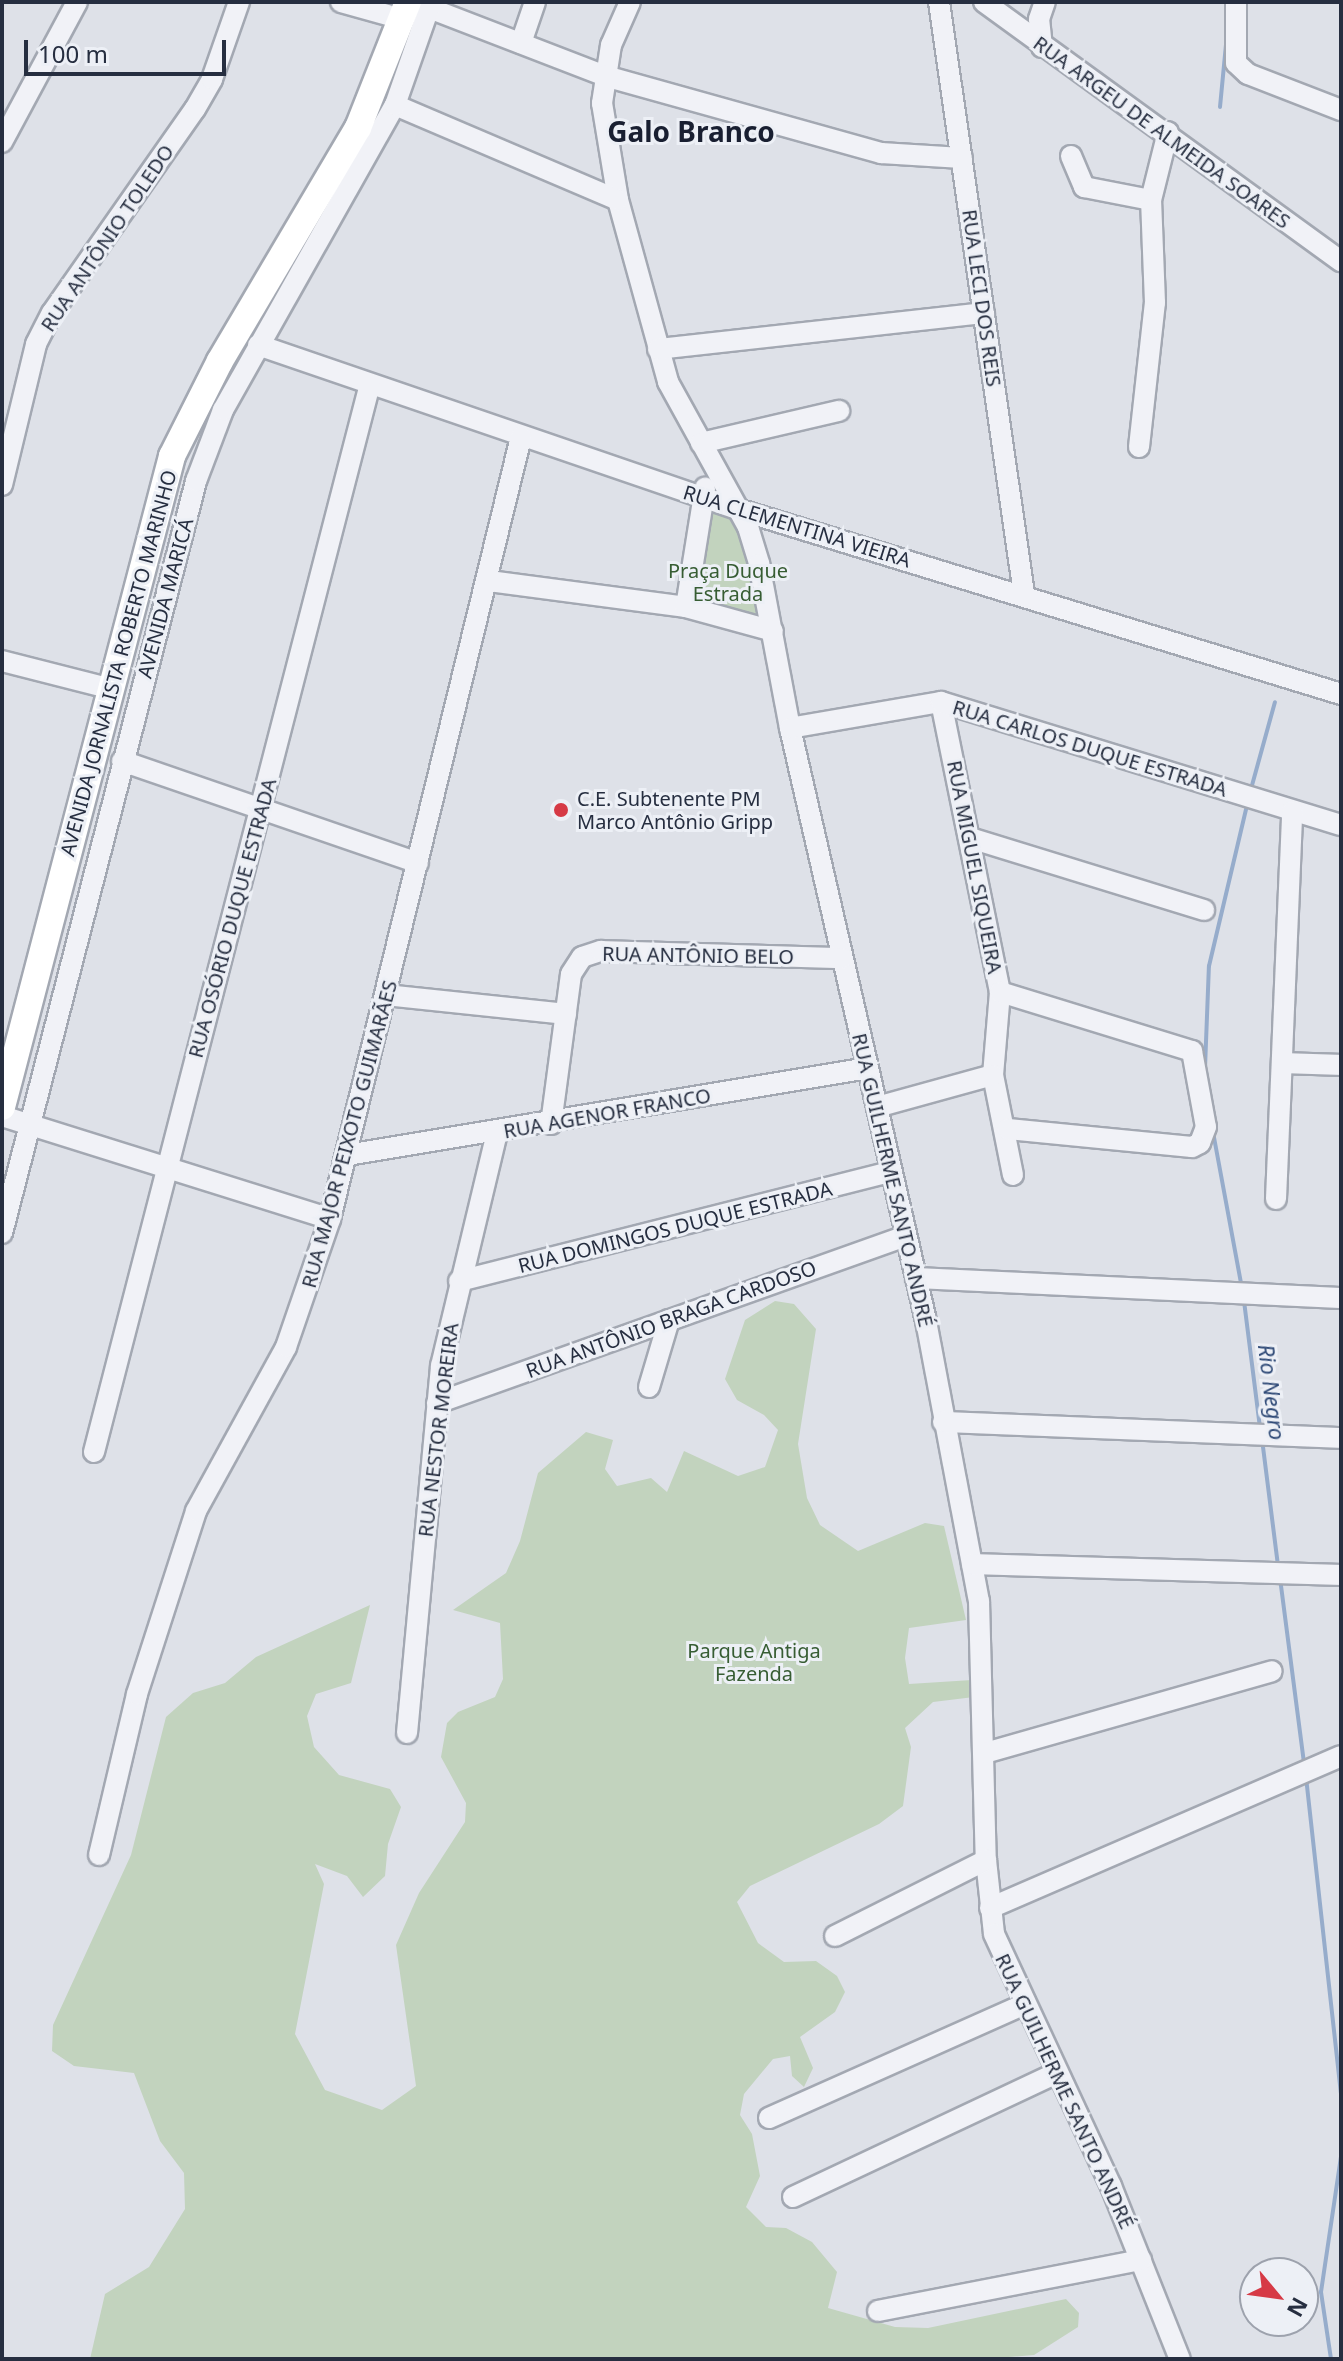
<!DOCTYPE html>
<meta charset="utf-8">
<style>
body{margin:0}
#map{position:relative;width:1343px;height:2361px;overflow:hidden;background:#dee1e8;font-family:"Noto Sans",sans-serif}
div>[style]{position:absolute}
.green>*{inset:0;background:#c2d3be}
.stream>*{height:4px;margin:-2px;padding:0 2px;transform-origin:2px;border-radius:2px;background:#96accb}
.roads{filter:drop-shadow(2px 0 #a3a8b2) drop-shadow(-2px 0 #a3a8b2) drop-shadow(0 2px #a3a8b2) drop-shadow(0 -2px #a3a8b2)}
.minor>*{height:20px;margin:-10px;padding:0 10px;transform-origin:10px;border-radius:10px;background:#f1f2f7}
.major>*{height:26px;margin:-13px;padding:0 13px;transform-origin:13px;border-radius:13px;background:#fff}
.dots>*{width:22px;height:22px;translate:-50% -50%;box-sizing:border-box;border:4px solid #edf0f6;border-radius:50%}
span{translate:-50% -50%;white-space:nowrap;text-align:center;line-height:1.15;-webkit-text-stroke:6px #edf0f6;paint-order:stroke}
.street-label{font-size:20px;color:#262e40}
.park-label{font-size:20px;color:#375d33}
.poi-label{font-size:20px;color:#262e40}
.left{translate:0 -50%;text-align:left}
.water-label{font-size:22px;color:#2e4976;font-style:italic}
.district-label{font-size:28px;color:#191f31;font-weight:700}
.frame{position:absolute;inset:0;border:4px solid #262e40;pointer-events:none}
.north{position:absolute;left:1239px;top:2257px;width:80px;height:80px;box-sizing:border-box;background:#edf0f6;border:2px solid #9da2ad;border-radius:50%;rotate:119deg;font-size:22px;font-weight:700;line-height:32px;text-align:center;color:#262e40}
.north::after{content:'';display:block;margin:auto;width:28px;height:36px;background:#d63a46;clip-path:polygon(50% 0,100% 100%,50% 72%,0 100%)}
.scale{position:absolute;left:24px;top:40px;width:202px;height:36px;box-sizing:border-box;border:4px solid #262e40;border-top:0;padding-left:10px;font-size:24px;line-height:28px;white-space:nowrap;color:#262e40;-webkit-text-stroke:6px #edf0f6;paint-order:stroke}
</style>
<div id="map">
<div class="green">
<div style="clip-path:polygon(703px 498px,740px 510px,773px 631px,690px 608px)"></div>
<div style="clip-path:polygon(775px 1301px,794px 1304px,816px 1329px,798px 1444px,807px 1498px,820px 1525px,858px 1551px,925px 1523px,944px 1526px,966px 1620px,909px 1628px,905px 1658px,909px 1684px,972px 1680px,974px 1697px,933px 1702px,905px 1728px,911px 1747px,903px 1806px,879px 1824px,750px 1886px,737px 1902px,758px 1943px,784px 1962px,816px 1961px,837px 1976px,845px 1992px,835px 2012px,800px 2037px,813px 2068px,804px 2087px,792px 2076px,790px 2056px,773px 2059px,744px 2094px,740px 2115px,752px 2134px,760px 2176px,746px 2207px,766px 2227px,786px 2228px,812px 2242px,837px 2272px,828px 2308px,895px 2327px,928px 2328px,1066px 2299px,1079px 2313px,1078px 2327px,1034px 2355px,984px 2359px,90px 2359px,105px 2294px,149px 2267px,185px 2209px,184px 2173px,160px 2141px,134px 2073px,74px 2066px,52px 2051px,53px 2025px,131px 1855px,166px 1717px,193px 1693px,225px 1683px,256px 1657px,370px 1605px,351px 1683px,316px 1694px,307px 1716px,314px 1747px,339px 1775px,390px 1789px,401px 1807px,388px 1844px,385px 1876px,363px 1897px,347px 1876px,315px 1864px,324px 1884px,295px 2034px,325px 2090px,382px 2110px,416px 2086px,396px 1945px,419px 1893px,465px 1822px,466px 1803px,441px 1757px,447px 1723px,458px 1712px,495px 1697px,503px 1679px,500px 1623px,453px 1610px,506px 1573px,520px 1541px,538px 1473px,586px 1432px,613px 1440px,605px 1469px,617px 1486px,651px 1478px,667px 1492px,684px 1451px,738px 1476px,765px 1467px,778px 1430px,764px 1415px,737px 1400px,725px 1379px,745px 1320px)"></div>
</div>
<div class="stream">
<div style="left:1220px;top:107px;width:62px;rotate:-84.5deg"></div>
<div style="left:1251px;top:789px;width:90px;rotate:-74.6deg"></div>
<div style="left:1205px;top:1068px;width:102px;rotate:-87.8deg"></div>
<div style="left:1209px;top:966px;width:170px;rotate:-76.7deg"></div>
<div style="left:1213px;top:1132px;width:159px;rotate:79.5deg"></div>
<div style="left:1244px;top:1301px;width:127px;rotate:82.8deg"></div>
<div style="left:1262px;top:1439px;width:127px;rotate:82.8deg"></div>
<div style="left:1280px;top:1578px;width:188px;rotate:82.6deg"></div>
<div style="left:1306px;top:1777px;width:318px;rotate:83.7deg"></div>
<div style="left:1331px;top:2359px;width:68px;rotate:-98.5deg"></div>
<div style="left:1321px;top:2292px;width:137px;rotate:-81.6deg"></div>
</div>
<div class="roads">
<div class="minor">
<div style="left:341px;top:2px;width:49px;rotate:15.5deg"></div>
<div style="left:630px;top:2px;width:47px;rotate:113.8deg"></div>
<div style="left:611px;top:45px;width:59px;rotate:98.8deg"></div>
<div style="left:602px;top:103px;width:98px;rotate:80.6deg"></div>
<div style="left:618px;top:200px;width:189px;rotate:74.6deg"></div>
<div style="left:668px;top:382px;width:166px;rotate:61.1deg"></div>
<div style="left:748px;top:527px;width:39px;rotate:73deg"></div>
<div style="left:759px;top:564px;width:167px;rotate:79.3deg"></div>
<div style="left:790px;top:728px;width:608px;rotate:77.08deg"></div>
<div style="left:926px;top:1321px;width:285px;rotate:79.3deg"></div>
<div style="left:979px;top:1601px;width:259px;rotate:88.5deg"></div>
<div style="left:986px;top:1860px;width:74px;rotate:83.8deg"></div>
<div style="left:994px;top:1934px;width:278px;rotate:65.1deg"></div>
<div style="left:1111px;top:2186px;width:186px;rotate:68.3deg"></div>
<div style="left:939px;top:2px;width:598px;rotate:81.83deg"></div>
<div style="left:984px;top:2px;width:441px;rotate:36deg"></div>
<div style="left:1236px;top:2px;width:61px;rotate:90deg"></div>
<div style="left:1236px;top:63px;width:16px;rotate:43deg"></div>
<div style="left:1248px;top:74px;width:100px;rotate:21.2deg"></div>
<div style="left:429px;top:8px;width:189px;rotate:21.1deg"></div>
<div style="left:605px;top:76px;width:287px;rotate:15.6deg"></div>
<div style="left:881px;top:153px;width:81px;rotate:3.5deg"></div>
<div style="left:521px;top:43px;width:43px;rotate:-71.1deg"></div>
<div style="left:1042px;top:47px;width:28px;rotate:-96deg"></div>
<div style="left:1039px;top:19px;width:18px;rotate:-71deg"></div>
<div style="left:395px;top:105px;width:242px;rotate:23.1deg"></div>
<div style="left:2px;top:142px;width:159px;rotate:-61.8deg"></div>
<div style="left:1071px;top:156px;width:34px;rotate:67deg"></div>
<div style="left:1084px;top:187px;width:68px;rotate:11deg"></div>
<div style="left:258px;top:345px;width:509px;rotate:18.9deg"></div>
<div style="left:740px;top:510px;width:629px;rotate:17.02deg"></div>
<div style="left:658px;top:349px;width:328px;rotate:-6.3deg"></div>
<div style="left:701px;top:443px;width:142px;rotate:-13.1deg"></div>
<div style="left:1139px;top:447px;width:145px;rotate:-83.7deg"></div>
<div style="left:1155px;top:303px;width:103px;rotate:-92.2deg"></div>
<div style="left:1151px;top:200px;width:70px;rotate:-76deg"></div>
<div style="left:2px;top:485px;width:145px;rotate:-76.4deg"></div>
<div style="left:36px;top:344px;width:35px;rotate:-63deg"></div>
<div style="left:52px;top:313px;width:249px;rotate:-55deg"></div>
<div style="left:195px;top:109px;width:34px;rotate:-60deg"></div>
<div style="left:212px;top:79px;width:82px;rotate:-70.7deg"></div>
<div style="left:489px;top:581px;width:199px;rotate:7.5deg"></div>
<div style="left:686px;top:607px;width:90px;rotate:15.4deg"></div>
<div style="left:686px;top:607px;width:121px;rotate:-80.9deg"></div>
<div style="left:2px;top:661px;width:114px;rotate:14.3deg"></div>
<div style="left:941px;top:702px;width:296px;rotate:78.5deg"></div>
<div style="left:1000px;top:992px;width:83px;rotate:94.8deg"></div>
<div style="left:993px;top:1075px;width:102px;rotate:78.7deg"></div>
<div style="left:790px;top:728px;width:153px;rotate:-9.8deg"></div>
<div style="left:941px;top:702px;width:418px;rotate:17.1deg"></div>
<div style="left:122px;top:761px;width:313px;rotate:19deg"></div>
<div style="left:970px;top:838px;width:245px;rotate:17.1deg"></div>
<div style="left:1000px;top:992px;width:201px;rotate:17.1deg"></div>
<div style="left:1192px;top:1051px;width:77px;rotate:79.6deg"></div>
<div style="left:1206px;top:1127px;width:17px;rotate:111deg"></div>
<div style="left:1200px;top:1143px;width:9px;rotate:153deg"></div>
<div style="left:1192px;top:1147px;width:185px;rotate:-174.4deg"></div>
<div style="left:386px;top:995px;width:181px;rotate:6deg"></div>
<div style="left:1284px;top:1063px;width:57px;rotate:2deg"></div>
<div style="left:877px;top:1107px;width:120px;rotate:-15.4deg"></div>
<div style="left:2px;top:1116px;width:344px;rotate:17.4deg"></div>
<div style="left:551px;top:1124px;width:151px;rotate:-82.4deg"></div>
<div style="left:571px;top:974px;width:20px;rotate:-57deg"></div>
<div style="left:582px;top:957px;width:20px;rotate:-18deg"></div>
<div style="left:601px;top:951px;width:241px;rotate:1.7deg"></div>
<div style="left:347px;top:1155px;width:528px;rotate:-9.48deg"></div>
<div style="left:1276px;top:1199px;width:388px;rotate:-87.6deg"></div>
<div style="left:2px;top:1233px;width:777px;rotate:-75.53deg"></div>
<div style="left:196px;top:481px;width:76px;rotate:-69.2deg"></div>
<div style="left:223px;top:410px;width:350px;rotate:-60.6deg"></div>
<div style="left:395px;top:105px;width:109px;rotate:-70.7deg"></div>
<div style="left:916px;top:1278px;width:425px;rotate:2.7deg"></div>
<div style="left:459px;top:1281px;width:446px;rotate:-14.2deg"></div>
<div style="left:649px;top:1387px;width:70px;rotate:-73.4deg"></div>
<div style="left:437px;top:1403px;width:498px;rotate:-19.6deg"></div>
<div style="left:943px;top:1422px;width:398px;rotate:2.3deg"></div>
<div style="left:94px;top:1452px;width:1103px;rotate:-75.51deg"></div>
<div style="left:972px;top:1564px;width:369px;rotate:1.7deg"></div>
<div style="left:407px;top:1733px;width:369px;rotate:-84.7deg"></div>
<div style="left:441px;top:1366px;width:241px;rotate:-76.5deg"></div>
<div style="left:985px;top:1753px;width:298px;rotate:-15.9deg"></div>
<div style="left:99px;top:1855px;width:165px;rotate:-76.7deg"></div>
<div style="left:137px;top:1694px;width:192px;rotate:-72.1deg"></div>
<div style="left:196px;top:1511px;width:187px;rotate:-61.2deg"></div>
<div style="left:286px;top:1347px;width:135px;rotate:-71deg"></div>
<div style="left:330px;top:1219px;width:805px;rotate:-76.27deg"></div>
<div style="left:990px;top:1908px;width:382px;rotate:-23.4deg"></div>
<div style="left:835px;top:1936px;width:169px;rotate:-26.7deg"></div>
<div style="left:769px;top:2118px;width:278px;rotate:-24deg"></div>
<div style="left:793px;top:2197px;width:291px;rotate:-25.2deg"></div>
<div style="left:878px;top:2311px;width:268px;rotate:-11deg"></div>
</div>
<div class="major">
<div style="left:2px;top:1107px;width:673px;rotate:-75.36deg"></div>
<div style="left:172px;top:456px;width:106px;rotate:-63.2deg"></div>
<div style="left:220px;top:361px;width:271px;rotate:-59.4deg"></div>
<div style="left:358px;top:128px;width:136px;rotate:-68.4deg"></div>
</div>
</div>
<div class="dots">
<div style="left:561px;top:810px;background:#d63a46"></div>
</div>
<div class="street-label">
<span style="left:1162px;top:132px;rotate:36deg">RUA ARGEU DE ALMEIDA SOARES</span>
<span style="left:107px;top:238px;rotate:-56deg">RUA ANTÔNIO TOLEDO</span>
<span style="left:982px;top:298px;rotate:82deg">RUA LECI DOS REIS</span>
<span style="left:797px;top:526px;rotate:17deg">RUA CLEMENTINA VIEIRA</span>
<span style="left:165px;top:598px;rotate:-75deg">AVENIDA MARICÁ</span>
<span style="left:118px;top:663px;rotate:-75deg">AVENIDA JORNALISTA ROBERTO MARINHO</span>
<span style="left:1090px;top:748px;rotate:17deg">RUA CARLOS DUQUE ESTRADA</span>
<span style="left:975px;top:867px;rotate:79deg">RUA MIGUEL SIQUEIRA</span>
<span style="left:232px;top:918px;rotate:-75deg">RUA OSÓRIO DUQUE ESTRADA</span>
<span style="left:698px;top:955px;rotate:1deg">RUA ANTÔNIO BELO</span>
<span style="left:607px;top:1113px;rotate:-10deg">RUA AGENOR FRANCO</span>
<span style="left:349px;top:1134px;rotate:-75deg">RUA MAJOR PEIXOTO GUIMARÃES</span>
<span style="left:893px;top:1180px;rotate:77deg">RUA GUILHERME SANTO ANDRÉ</span>
<span style="left:675px;top:1227px;rotate:-14deg">RUA DOMINGOS DUQUE ESTRADA</span>
<span style="left:671px;top:1319px;rotate:-20deg">RUA ANTÔNIO BRAGA CARDOSO</span>
<span style="left:438px;top:1430px;rotate:-83deg">RUA NESTOR MOREIRA</span>
<span style="left:1065px;top:2091px;rotate:65deg">RUA GUILHERME SANTO ANDRÉ</span>
</div>
<div class="park-label">
<span style="left:728px;top:582px">Praça Duque<br>Estrada</span>
<span style="left:754px;top:1662px">Parque Antiga<br>Fazenda</span>
</div>
<div class="poi-label">
<span class="left" style="left:577px;top:810px">C.E. Subtenente PM<br>Marco Antônio Gripp</span>
</div>
<div class="water-label">
<span style="left:1272px;top:1392px;rotate:83deg">Rio Negro</span>
</div>
<div class="district-label">
<span style="left:691px;top:131px">Galo Branco</span>
</div>
<div class="frame"></div>
<div class="north">N</div>
<div class="scale">100 m</div>
</div>
